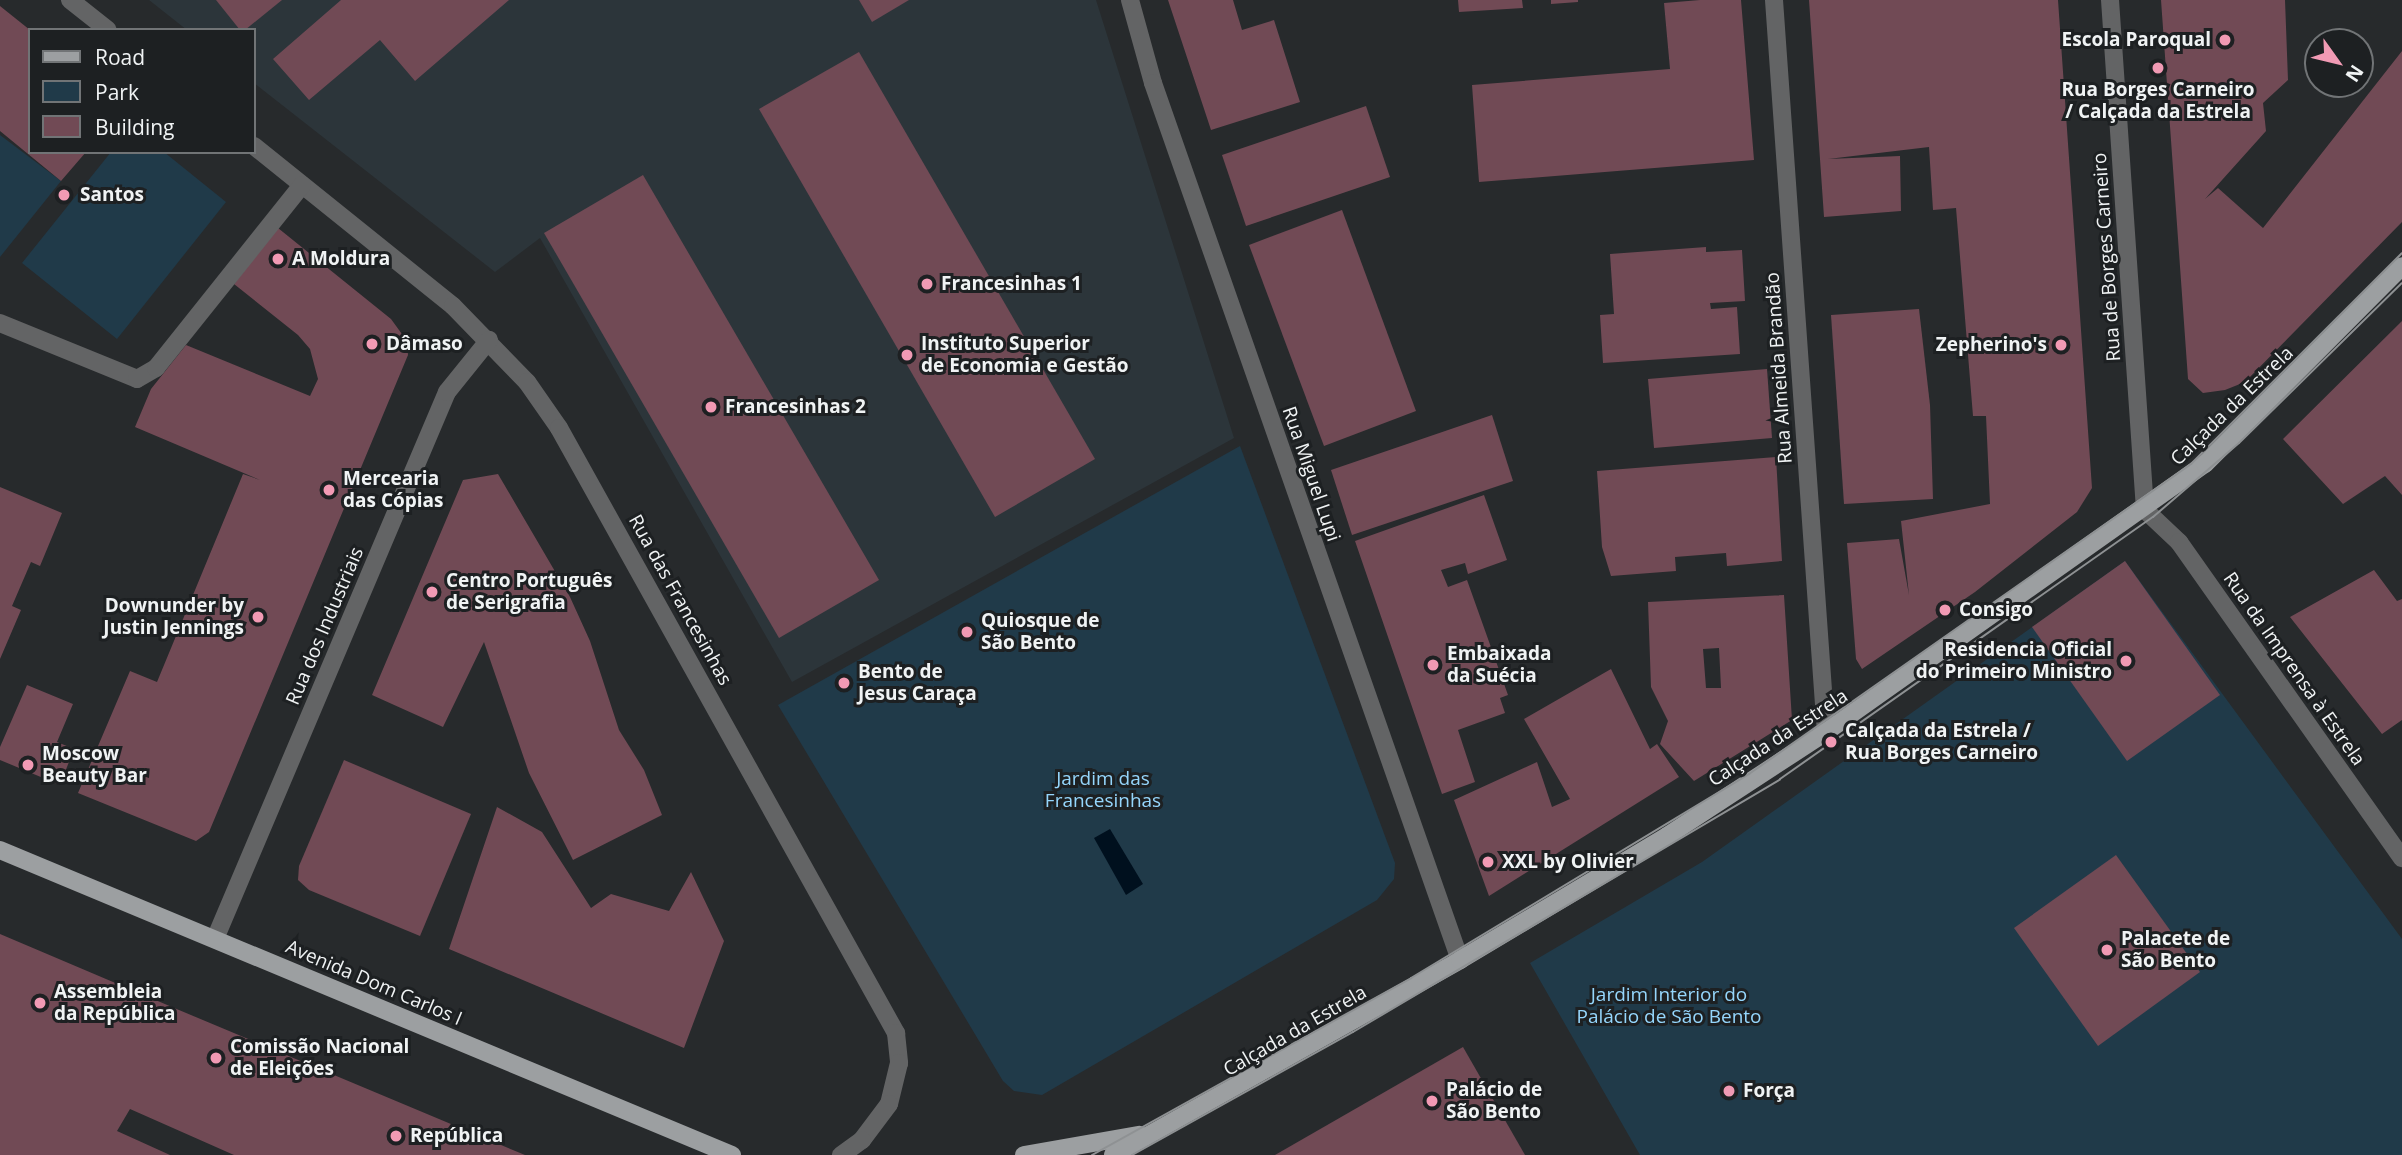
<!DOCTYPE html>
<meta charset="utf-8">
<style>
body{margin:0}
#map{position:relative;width:2402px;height:1155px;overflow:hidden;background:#272a2c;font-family:"Open Sans",sans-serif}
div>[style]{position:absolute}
.built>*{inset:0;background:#2c353a}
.green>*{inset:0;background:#203a49}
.water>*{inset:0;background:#00101e}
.building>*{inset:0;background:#714a55}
.minor>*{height:18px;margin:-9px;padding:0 9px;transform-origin:9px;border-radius:9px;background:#636465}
.major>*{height:18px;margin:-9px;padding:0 9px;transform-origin:9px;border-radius:9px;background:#9c9fa1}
.tram>*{height:2px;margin:-1px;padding:0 1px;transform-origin:1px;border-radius:1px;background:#8e9193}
.dots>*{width:19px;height:19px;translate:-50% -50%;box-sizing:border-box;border:4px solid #1d2022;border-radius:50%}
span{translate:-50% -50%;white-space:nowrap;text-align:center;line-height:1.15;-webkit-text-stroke:6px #1d2022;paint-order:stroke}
.poi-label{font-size:19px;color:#f0f3f4;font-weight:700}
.right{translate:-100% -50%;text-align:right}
.left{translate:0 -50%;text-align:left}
.street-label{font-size:19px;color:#f0f3f4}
.park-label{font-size:19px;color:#95d6fc}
.legend{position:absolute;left:28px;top:28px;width:228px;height:126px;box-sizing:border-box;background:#1d2022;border:2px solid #717476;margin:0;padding:9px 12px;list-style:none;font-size:21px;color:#f0f3f4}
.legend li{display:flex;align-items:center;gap:14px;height:35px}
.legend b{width:35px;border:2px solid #717476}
.north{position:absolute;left:2304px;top:28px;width:70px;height:70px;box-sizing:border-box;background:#1d2022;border:2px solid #717476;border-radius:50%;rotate:124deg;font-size:19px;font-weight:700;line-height:28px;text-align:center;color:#f0f3f4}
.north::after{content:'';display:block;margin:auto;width:24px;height:32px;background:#f19ab4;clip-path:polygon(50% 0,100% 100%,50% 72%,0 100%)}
</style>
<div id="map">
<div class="built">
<div style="clip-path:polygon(149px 0,1096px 0,1234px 438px,792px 682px,540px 238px,495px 272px,254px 83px,254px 30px,187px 30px)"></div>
</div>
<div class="green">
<div style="clip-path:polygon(0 135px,61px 181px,0 257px)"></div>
<div style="clip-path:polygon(111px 152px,164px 152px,226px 202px,117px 339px,22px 263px)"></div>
<div style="clip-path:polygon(1240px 446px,1395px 863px,1394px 879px,1377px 900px,1042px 1095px,1014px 1091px,1003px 1081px,778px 705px)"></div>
<div style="clip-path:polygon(2125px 561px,2402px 939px,2402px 1155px,1640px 1155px,1530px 963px,1702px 862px)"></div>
</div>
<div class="water">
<div style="clip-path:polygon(1110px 829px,1143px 884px,1126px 895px,1094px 838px)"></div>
</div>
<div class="building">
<div style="clip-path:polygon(216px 0,282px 0,245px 30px,240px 30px)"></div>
<div style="clip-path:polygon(341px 0,509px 0,415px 81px,380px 40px,309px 100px,273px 59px)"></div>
<div style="clip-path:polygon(859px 0,909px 0,872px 22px)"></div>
<div style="clip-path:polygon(1168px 0,1233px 0,1242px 30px,1274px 20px,1300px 102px,1211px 130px)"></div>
<div style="clip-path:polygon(1458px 0,1522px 0,1523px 8px,1459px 12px)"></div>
<div style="clip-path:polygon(1551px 0,1578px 0,1578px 2px,1551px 4px)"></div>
<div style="clip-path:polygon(1700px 0,1741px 0,1754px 160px,1479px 182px,1472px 85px,1670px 69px,1664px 3px)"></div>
<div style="clip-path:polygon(1809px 0,2058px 0,2092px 488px,2077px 512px,1975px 592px,1862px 669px,1856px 659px,1847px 543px,1899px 539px,1909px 595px,1901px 521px,1990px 504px,1986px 416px,1973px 416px,1956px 208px,1933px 210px,1929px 147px,1828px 159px,1900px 156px,1901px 211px,1824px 217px)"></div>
<div style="clip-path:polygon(2161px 0,2285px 0,2288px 80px,2263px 103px,2266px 131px,2205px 199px,2218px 188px,2263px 228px,2402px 51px,2402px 222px,2245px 382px,2225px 390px,2203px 393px,2188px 379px)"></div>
<div style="clip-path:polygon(0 6px,30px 30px,30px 152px,86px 152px,61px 181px,0 131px)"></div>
<div style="clip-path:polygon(859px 52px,1095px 459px,995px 517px,759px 109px)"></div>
<div style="clip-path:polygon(1366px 106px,1390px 177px,1246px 226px,1222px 155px)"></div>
<div style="clip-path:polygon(643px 175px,879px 580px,779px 638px,544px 233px)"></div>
<div style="clip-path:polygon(1342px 210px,1416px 411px,1324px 446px,1249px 245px)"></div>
<div style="clip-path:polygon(278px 228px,391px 319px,407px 341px,408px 355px,209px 832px,196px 841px,78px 793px,130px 671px,157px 682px,243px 474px,260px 480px,135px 427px,151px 389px,186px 345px,310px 396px,318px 379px,310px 349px,298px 335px,234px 284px)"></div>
<div style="clip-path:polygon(1706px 247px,1706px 252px,1742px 250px,1745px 301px,1710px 303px,1711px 309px,1737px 307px,1740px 354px,1603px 363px,1600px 315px,1614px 314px,1610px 254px)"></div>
<div style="clip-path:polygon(1919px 309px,1930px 405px,1933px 499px,1844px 504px,1831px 315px)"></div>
<div style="clip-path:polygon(2402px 321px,2402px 495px,2385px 476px,2343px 504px,2283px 439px)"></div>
<div style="clip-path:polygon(1767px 369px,1772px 438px,1654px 448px,1648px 379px)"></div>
<div style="clip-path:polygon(1492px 415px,1513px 481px,1352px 535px,1331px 470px)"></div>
<div style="clip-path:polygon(1776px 457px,1782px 561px,1727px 566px,1726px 553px,1675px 557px,1676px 571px,1611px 576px,1602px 547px,1597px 471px)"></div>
<div style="clip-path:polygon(498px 474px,570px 597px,590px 641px,619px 730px,644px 770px,662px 815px,573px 860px,529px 773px,484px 642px,443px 727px,372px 695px,463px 480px)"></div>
<div style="clip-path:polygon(0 487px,62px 513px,40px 566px,31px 562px,12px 606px,21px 610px,0 659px)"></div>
<div style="clip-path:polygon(1484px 495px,1507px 560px,1468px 574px,1465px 563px,1441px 570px,1448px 587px,1467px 580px,1508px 695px,1500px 698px,1505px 713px,1458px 730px,1475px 782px,1442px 794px,1355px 541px)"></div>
<div style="clip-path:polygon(2125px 561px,2220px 695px,2127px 761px,2032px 627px)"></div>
<div style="clip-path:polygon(2374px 570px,2397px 601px,2402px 599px,2402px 720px,2382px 734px,2290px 617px)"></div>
<div style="clip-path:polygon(evenodd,1784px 595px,1792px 720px,1694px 781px,1660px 744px,1668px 721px,1651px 687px,1648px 602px,1784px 595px,1719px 648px,1721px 688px,1706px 688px,1703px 649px,1719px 648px)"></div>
<div style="clip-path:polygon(1611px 669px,1650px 749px,1657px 744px,1679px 777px,1489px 896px,1454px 800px,1537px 762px,1552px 807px,1570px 799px,1524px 719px)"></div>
<div style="clip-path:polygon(27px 685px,73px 704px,57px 742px,74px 749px,60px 785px,0 760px,0 747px)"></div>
<div style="clip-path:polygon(344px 760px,471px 814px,420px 936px,309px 890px,298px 880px,299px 866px)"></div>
<div style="clip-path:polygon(497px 807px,542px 832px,591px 908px,611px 894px,669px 911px,691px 872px,724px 941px,684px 1048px,449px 949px)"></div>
<div style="clip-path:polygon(2116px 855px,2200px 972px,2098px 1046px,2014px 928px)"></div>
<div style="clip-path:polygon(0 934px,179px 1010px,525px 1155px,234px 1155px,130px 1109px,117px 1131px,170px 1155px,0 1155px)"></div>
<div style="clip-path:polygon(1463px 1047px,1525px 1155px,1275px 1155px)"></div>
</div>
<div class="minor">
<div style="left:70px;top:0;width:48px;rotate:38.3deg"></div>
<div style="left:1130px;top:0;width:86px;rotate:74.5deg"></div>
<div style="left:1153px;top:83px;width:929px;rotate:70.71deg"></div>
<div style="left:1774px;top:0;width:734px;rotate:85.94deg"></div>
<div style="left:2110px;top:0;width:511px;rotate:86.07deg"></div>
<div style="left:2145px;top:510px;width:47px;rotate:43.3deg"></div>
<div style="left:2179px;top:542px;width:387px;rotate:54.8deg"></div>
<div style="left:254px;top:146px;width:255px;rotate:38.8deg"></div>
<div style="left:453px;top:306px;width:106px;rotate:45.8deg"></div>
<div style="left:527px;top:382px;width:56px;rotate:55.2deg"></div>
<div style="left:559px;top:428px;width:693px;rotate:60.88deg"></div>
<div style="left:896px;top:1033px;width:30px;rotate:84deg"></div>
<div style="left:899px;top:1063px;width:42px;rotate:103.7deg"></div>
<div style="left:889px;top:1104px;width:45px;rotate:126.9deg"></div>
<div style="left:862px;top:1140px;width:26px;rotate:144deg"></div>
<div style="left:0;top:323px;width:148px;rotate:22.2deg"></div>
<div style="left:137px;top:379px;width:22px;rotate:-30deg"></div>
<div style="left:156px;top:368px;width:234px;rotate:-51.4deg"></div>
<div style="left:215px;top:939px;width:594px;rotate:-67.02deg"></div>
<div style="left:447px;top:392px;width:67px;rotate:-51.1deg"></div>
</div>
<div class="major">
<div style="left:0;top:850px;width:793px;rotate:22.62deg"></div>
<div style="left:1024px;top:1155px;width:117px;rotate:-9.9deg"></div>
<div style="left:1113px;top:1155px;width:398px;rotate:-29.3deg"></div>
<div style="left:1460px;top:960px;width:241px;rotate:-30.9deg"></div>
<div style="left:1667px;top:836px;width:190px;rotate:-33.2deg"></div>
<div style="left:1826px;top:732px;width:464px;rotate:-35.3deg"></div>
<div style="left:2205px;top:464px;width:279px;rotate:-45.1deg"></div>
</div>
<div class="tram">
<div style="left:1092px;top:1155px;width:365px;rotate:-29deg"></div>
<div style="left:1411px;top:978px;width:395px;rotate:-31.1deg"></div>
<div style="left:1749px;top:774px;width:540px;rotate:-35.04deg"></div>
<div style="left:2191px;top:464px;width:298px;rotate:-45deg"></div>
<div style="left:1132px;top:1155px;width:253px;rotate:-29.1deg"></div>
<div style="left:1353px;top:1032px;width:496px;rotate:-30.6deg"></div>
<div style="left:1780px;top:779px;width:456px;rotate:-35.1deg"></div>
<div style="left:2153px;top:517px;width:113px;rotate:-40.7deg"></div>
<div style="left:2239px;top:443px;width:228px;rotate:-44.5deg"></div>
</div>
<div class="dots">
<div style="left:2225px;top:40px;background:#f19ab4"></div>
<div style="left:2158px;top:68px;background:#f19ab4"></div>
<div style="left:64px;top:195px;background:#f19ab4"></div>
<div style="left:278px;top:259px;background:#f19ab4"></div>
<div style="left:927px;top:284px;background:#f19ab4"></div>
<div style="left:372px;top:344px;background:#f19ab4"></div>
<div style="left:2061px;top:345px;background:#f19ab4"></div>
<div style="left:907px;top:355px;background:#f19ab4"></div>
<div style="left:711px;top:407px;background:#f19ab4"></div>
<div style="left:329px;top:490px;background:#f19ab4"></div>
<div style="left:432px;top:592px;background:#f19ab4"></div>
<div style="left:1945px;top:610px;background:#f19ab4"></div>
<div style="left:258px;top:617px;background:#f19ab4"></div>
<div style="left:967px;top:632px;background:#f19ab4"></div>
<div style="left:2126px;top:661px;background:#f19ab4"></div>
<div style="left:1433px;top:665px;background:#f19ab4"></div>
<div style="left:844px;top:683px;background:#f19ab4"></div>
<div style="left:1831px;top:742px;background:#f19ab4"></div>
<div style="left:28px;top:765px;background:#f19ab4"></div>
<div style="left:1488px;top:862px;background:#f19ab4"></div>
<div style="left:2107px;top:950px;background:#f19ab4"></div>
<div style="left:40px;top:1003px;background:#f19ab4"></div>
<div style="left:216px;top:1058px;background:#f19ab4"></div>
<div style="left:1729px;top:1091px;background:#f19ab4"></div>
<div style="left:1432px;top:1101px;background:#f19ab4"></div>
<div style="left:396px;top:1136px;background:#f19ab4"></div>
</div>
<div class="poi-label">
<span class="right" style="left:2211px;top:40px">Escola Paroqual</span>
<span style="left:2158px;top:101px">Rua Borges Carneiro<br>/ Calçada da Estrela</span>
<span class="left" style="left:80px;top:195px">Santos</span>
<span class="left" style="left:292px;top:259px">A Moldura</span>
<span class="left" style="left:941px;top:284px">Francesinhas 1</span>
<span class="left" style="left:386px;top:344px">Dâmaso</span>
<span class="left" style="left:921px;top:355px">Instituto Superior<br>de Economia e Gestão</span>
<span class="right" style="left:2047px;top:345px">Zepherino's</span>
<span class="left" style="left:725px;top:407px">Francesinhas 2</span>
<span class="left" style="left:343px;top:490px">Mercearia<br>das Cópias</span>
<span class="left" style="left:446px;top:592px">Centro Português<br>de Serigrafia</span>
<span class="right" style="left:244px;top:617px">Downunder by<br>Justin Jennings</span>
<span class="left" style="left:1959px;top:610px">Consigo</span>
<span class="left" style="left:981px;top:632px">Quiosque de<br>São Bento</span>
<span class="right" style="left:2112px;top:661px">Residencia Oficial<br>do Primeiro Ministro</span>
<span class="left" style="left:1447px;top:665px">Embaixada<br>da Suécia</span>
<span class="left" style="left:858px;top:683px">Bento de<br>Jesus Caraça</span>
<span class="left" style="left:1845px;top:742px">Calçada da Estrela /<br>Rua Borges Carneiro</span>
<span class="left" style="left:42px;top:765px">Moscow<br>Beauty Bar</span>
<span class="left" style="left:1502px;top:862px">XXL by Olivier</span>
<span class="left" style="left:2121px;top:950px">Palacete de<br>São Bento</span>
<span class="left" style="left:54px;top:1003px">Assembleia<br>da República</span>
<span class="left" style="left:230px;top:1058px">Comissão Nacional<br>de Eleições</span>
<span class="left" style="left:1446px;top:1101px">Palácio de<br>São Bento</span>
<span class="left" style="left:1743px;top:1091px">Força</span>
<span class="left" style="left:410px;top:1136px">República</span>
</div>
<div class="street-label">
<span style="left:2107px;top:257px;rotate:-94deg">Rua de Borges Carneiro</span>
<span style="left:1779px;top:368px;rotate:-94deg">Rua Almeida Brandão</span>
<span style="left:2232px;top:406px;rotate:-44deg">Calçada da Estrela</span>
<span style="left:1311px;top:474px;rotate:71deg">Rua Miguel Lupi</span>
<span style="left:680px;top:600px;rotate:61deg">Rua das Francesinhas</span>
<span style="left:325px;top:626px;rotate:-67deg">Rua dos Industriais</span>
<span style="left:2294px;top:669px;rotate:55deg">Rua da Imprensa à Estrela</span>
<span style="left:1778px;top:738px;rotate:-33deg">Calçada da Estrela</span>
<span style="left:374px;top:983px;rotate:23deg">Avenida Dom Carlos I</span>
<span style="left:1295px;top:1031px;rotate:-30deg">Calçada da Estrela</span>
</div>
<div class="park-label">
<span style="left:1103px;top:790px">Jardim das<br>Francesinhas</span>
<span style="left:1669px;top:1006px">Jardim Interior do<br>Palácio de São Bento</span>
</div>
<ul class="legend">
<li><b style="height:9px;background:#9c9fa1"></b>Road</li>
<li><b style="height:19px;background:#203a49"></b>Park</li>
<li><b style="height:19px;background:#714a55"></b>Building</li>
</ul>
<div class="north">N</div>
</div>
